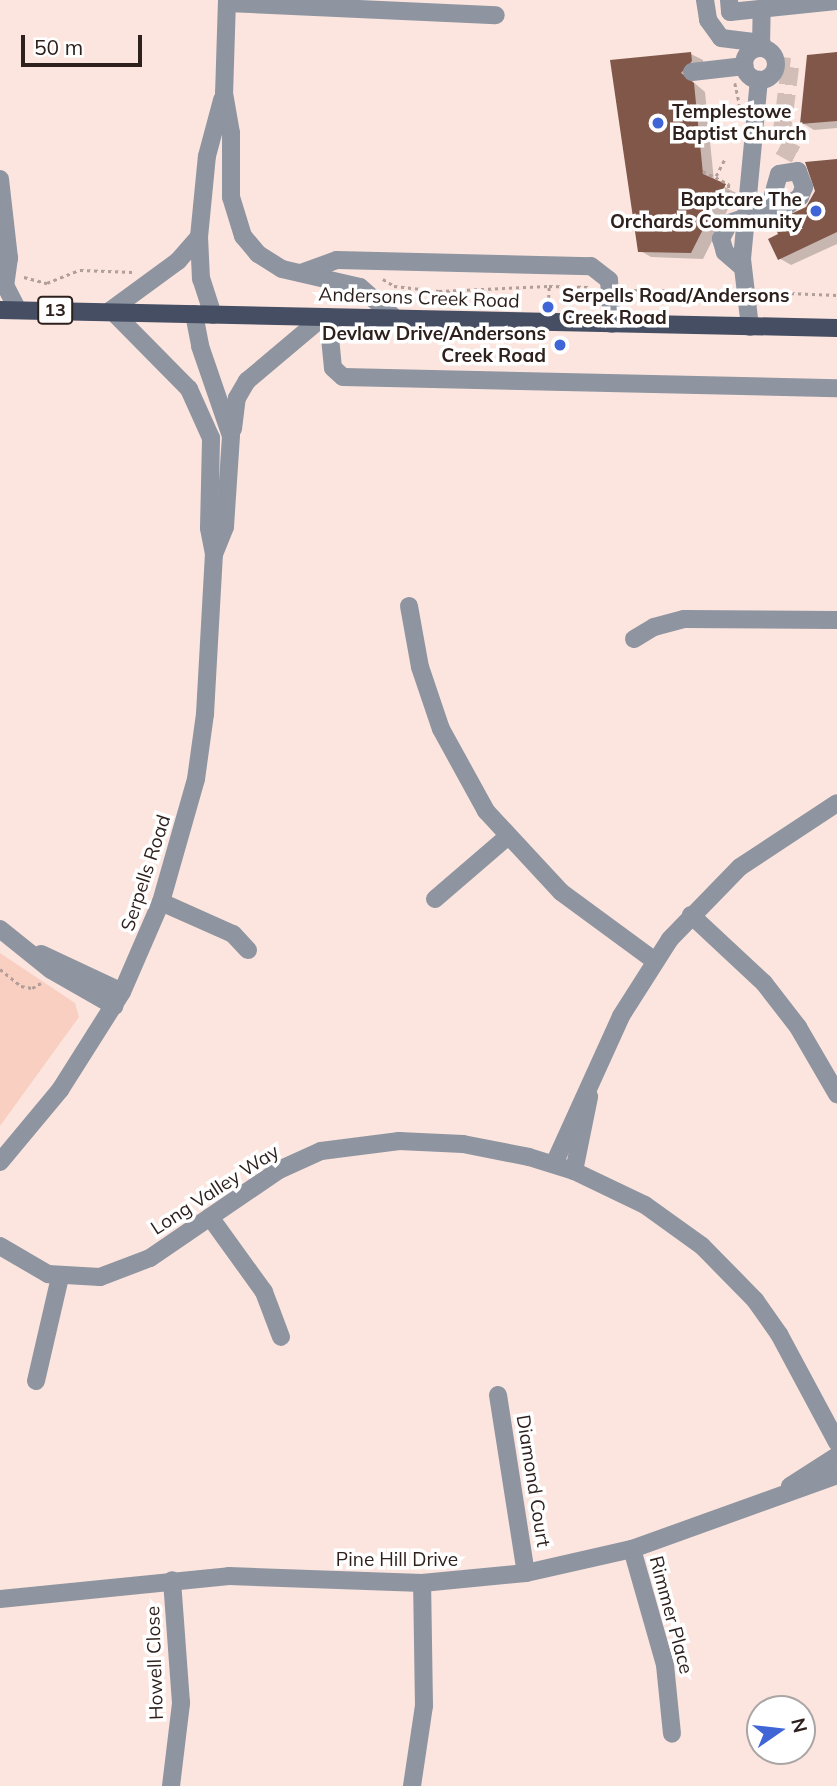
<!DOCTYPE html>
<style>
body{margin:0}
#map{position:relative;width:837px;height:1786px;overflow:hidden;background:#fbe5de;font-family:Mulish,sans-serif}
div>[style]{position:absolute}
.green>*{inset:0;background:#f9cfc2}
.shadow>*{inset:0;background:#0003}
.building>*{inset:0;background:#81574a}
.minor-tunnel>*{height:18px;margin-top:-9px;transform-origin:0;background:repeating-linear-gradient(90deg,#d2beb7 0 18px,transparent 0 27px)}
.path>*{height:2.5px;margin-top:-1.25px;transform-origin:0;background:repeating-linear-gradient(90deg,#b19e98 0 3.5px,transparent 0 7px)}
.minor>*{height:18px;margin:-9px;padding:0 9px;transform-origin:9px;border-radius:9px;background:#8e94a0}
.minor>.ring{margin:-9px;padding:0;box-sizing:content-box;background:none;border:18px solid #8e94a0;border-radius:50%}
.major>*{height:18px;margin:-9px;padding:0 9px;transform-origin:9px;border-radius:9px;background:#454e63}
.dots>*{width:19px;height:19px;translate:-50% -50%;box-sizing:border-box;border:4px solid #fff;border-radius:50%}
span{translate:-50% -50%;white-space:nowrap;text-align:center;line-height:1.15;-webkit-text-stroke:7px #fff;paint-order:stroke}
.shield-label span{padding:2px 5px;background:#fff;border:2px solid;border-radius:5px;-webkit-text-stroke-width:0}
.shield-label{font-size:18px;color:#2e211d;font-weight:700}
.poi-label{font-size:19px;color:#2e211d;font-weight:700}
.left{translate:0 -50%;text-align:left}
.right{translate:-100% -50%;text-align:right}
.street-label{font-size:19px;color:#2e211d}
.north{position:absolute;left:746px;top:1695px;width:70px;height:70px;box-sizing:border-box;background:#fff;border:2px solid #aba6a5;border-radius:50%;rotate:76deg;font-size:19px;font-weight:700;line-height:28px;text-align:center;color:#2e211d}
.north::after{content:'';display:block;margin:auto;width:24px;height:32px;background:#3f65d7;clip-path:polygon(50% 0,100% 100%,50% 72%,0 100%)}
.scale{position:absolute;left:21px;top:35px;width:121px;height:32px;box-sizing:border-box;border:4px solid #2e211d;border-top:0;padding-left:9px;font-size:21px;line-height:24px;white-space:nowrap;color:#2e211d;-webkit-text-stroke:5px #fff;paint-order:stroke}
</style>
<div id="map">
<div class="green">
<div style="clip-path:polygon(0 953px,75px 1003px,79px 1017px,0 1126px)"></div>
</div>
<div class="shadow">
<div style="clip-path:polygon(691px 54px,703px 60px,703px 67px,691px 80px,705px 92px,714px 181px,736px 193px,703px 259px,651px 257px,639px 250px,612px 62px)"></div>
<div style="clip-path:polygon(837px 54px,837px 128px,814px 130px,802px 123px)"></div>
<div style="clip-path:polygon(837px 161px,837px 244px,791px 265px,779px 258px,780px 235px,807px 208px)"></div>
</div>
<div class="building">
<div style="clip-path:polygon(691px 52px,692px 61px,681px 73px,694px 83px,703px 174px,726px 184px,691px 253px,638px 252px,610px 60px)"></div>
<div style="clip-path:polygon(837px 52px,837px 121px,800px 124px,807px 55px)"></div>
<div style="clip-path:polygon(837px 159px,837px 232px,778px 260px,768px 239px,778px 234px,773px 222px,806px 207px,815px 191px,805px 162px)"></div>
</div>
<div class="minor-tunnel">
<div style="left:781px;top:66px;width:9px;rotate:6deg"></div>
<div style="left:790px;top:67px;width:80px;rotate:97.2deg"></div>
<div style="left:780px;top:146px;width:21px;rotate:29deg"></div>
</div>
<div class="path">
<div style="left:735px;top:83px;width:25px;rotate:78deg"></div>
<div style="left:703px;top:171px;width:29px;rotate:27deg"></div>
<div style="left:729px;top:184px;width:16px;rotate:94deg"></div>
<div style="left:716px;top:176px;width:18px;rotate:-63deg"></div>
<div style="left:24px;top:277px;width:24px;rotate:15deg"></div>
<div style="left:47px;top:283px;width:35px;rotate:-22deg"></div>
<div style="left:80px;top:270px;width:53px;rotate:2.2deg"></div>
<div style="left:383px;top:279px;width:13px;rotate:32deg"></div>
<div style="left:394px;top:286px;width:45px;rotate:6.3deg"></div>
<div style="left:439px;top:291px;width:110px;rotate:-2.6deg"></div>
<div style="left:627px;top:290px;width:102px;rotate:0.6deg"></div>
<div style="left:763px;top:292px;width:74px;rotate:2.3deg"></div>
<div style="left:548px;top:305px;width:19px;rotate:-87deg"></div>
<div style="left:549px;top:286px;width:40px;rotate:1.4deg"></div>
<div style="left:0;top:969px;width:27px;rotate:39deg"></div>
<div style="left:21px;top:986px;width:11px;rotate:10deg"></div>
<div style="left:32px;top:988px;width:10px;rotate:-29deg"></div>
</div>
<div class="minor">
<div style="left:227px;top:0;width:93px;rotate:91.8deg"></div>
<div style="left:224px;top:93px;width:41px;rotate:80.1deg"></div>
<div style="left:231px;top:133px;width:64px;rotate:90deg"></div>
<div style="left:231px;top:197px;width:41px;rotate:72.9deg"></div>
<div style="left:243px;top:236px;width:23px;rotate:50deg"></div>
<div style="left:258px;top:254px;width:28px;rotate:32deg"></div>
<div style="left:282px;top:269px;width:80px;rotate:13deg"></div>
<div style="left:360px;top:287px;width:50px;rotate:41.7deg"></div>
<div style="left:705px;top:0;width:20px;rotate:81deg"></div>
<div style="left:708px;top:20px;width:22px;rotate:54deg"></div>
<div style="left:721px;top:38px;width:41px;rotate:7deg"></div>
<div style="left:729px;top:0;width:12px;rotate:85deg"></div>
<div style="left:730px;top:12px;width:108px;rotate:-5.9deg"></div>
<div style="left:227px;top:3px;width:269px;rotate:2.6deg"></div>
<div style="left:761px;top:48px;width:39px;rotate:-89deg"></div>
<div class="ring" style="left:744px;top:48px;width:14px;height:14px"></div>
<div style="left:692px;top:72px;width:53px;rotate:-6.5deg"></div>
<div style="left:0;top:179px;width:80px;rotate:83.5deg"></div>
<div style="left:9px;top:258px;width:27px;rotate:98deg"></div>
<div style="left:5px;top:285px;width:28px;rotate:63deg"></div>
<div style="left:745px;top:221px;width:47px;rotate:-21.1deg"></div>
<div style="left:789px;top:204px;width:13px;rotate:-32deg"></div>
<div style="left:800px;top:197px;width:11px;rotate:-68deg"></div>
<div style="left:804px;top:187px;width:17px;rotate:-111deg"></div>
<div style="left:798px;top:171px;width:19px;rotate:171deg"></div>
<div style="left:779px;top:174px;width:40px;rotate:106deg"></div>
<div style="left:742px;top:267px;width:23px;rotate:-139deg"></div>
<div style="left:725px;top:252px;width:14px;rotate:-107deg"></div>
<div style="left:721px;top:239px;width:18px;rotate:-63deg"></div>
<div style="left:729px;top:223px;width:18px;rotate:-19deg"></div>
<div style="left:301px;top:273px;width:38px;rotate:-20deg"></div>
<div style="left:337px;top:260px;width:254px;rotate:1.4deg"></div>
<div style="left:591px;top:266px;width:23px;rotate:38deg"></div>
<div style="left:609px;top:280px;width:44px;rotate:86.1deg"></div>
<div style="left:194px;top:314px;width:33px;rotate:79deg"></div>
<div style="left:200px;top:346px;width:95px;rotate:71deg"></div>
<div style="left:231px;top:436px;width:91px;rotate:93.8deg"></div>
<div style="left:225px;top:527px;width:29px;rotate:112deg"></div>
<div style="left:213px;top:315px;width:38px;rotate:-108deg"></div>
<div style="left:201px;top:279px;width:42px;rotate:-92.7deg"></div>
<div style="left:199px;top:237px;width:81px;rotate:-84.4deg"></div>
<div style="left:207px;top:156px;width:58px;rotate:-75deg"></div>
<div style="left:328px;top:317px;width:51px;rotate:84.4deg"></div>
<div style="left:333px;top:368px;width:13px;rotate:42deg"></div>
<div style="left:343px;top:377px;width:494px;rotate:1.3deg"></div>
<div style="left:750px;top:327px;width:68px;rotate:-96.7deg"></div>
<div style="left:742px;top:259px;width:180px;rotate:-84.6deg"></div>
<div style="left:233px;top:429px;width:31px;rotate:-83deg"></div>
<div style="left:237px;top:398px;width:20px;rotate:-60deg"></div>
<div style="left:247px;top:381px;width:99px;rotate:-40.1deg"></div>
<div style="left:409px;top:606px;width:62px;rotate:79.8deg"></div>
<div style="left:420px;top:667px;width:65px;rotate:71.3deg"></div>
<div style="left:441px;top:729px;width:94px;rotate:61.2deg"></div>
<div style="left:486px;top:811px;width:110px;rotate:47.2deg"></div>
<div style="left:561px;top:892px;width:117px;rotate:36.3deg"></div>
<div style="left:634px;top:639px;width:23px;rotate:-31deg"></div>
<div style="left:654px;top:627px;width:31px;rotate:-15deg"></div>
<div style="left:684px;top:619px;width:153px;rotate:0.4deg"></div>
<div style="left:435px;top:899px;width:94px;rotate:-40.7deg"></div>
<div style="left:161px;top:902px;width:79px;rotate:24deg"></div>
<div style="left:233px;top:934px;width:22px;rotate:47deg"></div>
<div style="left:691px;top:915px;width:100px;rotate:43deg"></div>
<div style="left:764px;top:983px;width:56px;rotate:52.3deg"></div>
<div style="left:798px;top:1027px;width:78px;rotate:59.8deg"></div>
<div style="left:0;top:929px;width:65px;rotate:38.8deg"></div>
<div style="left:51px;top:970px;width:73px;rotate:29.7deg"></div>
<div style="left:41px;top:954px;width:89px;rotate:25.1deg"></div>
<div style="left:0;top:1162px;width:94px;rotate:-50.2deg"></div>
<div style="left:60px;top:1090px;width:116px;rotate:-57.7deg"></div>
<div style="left:122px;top:992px;width:98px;rotate:-66.6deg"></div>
<div style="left:161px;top:902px;width:128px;rotate:-74.1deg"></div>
<div style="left:196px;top:779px;width:66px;rotate:-82.1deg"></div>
<div style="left:205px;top:714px;width:160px;rotate:-86.8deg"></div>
<div style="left:214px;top:554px;width:26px;rotate:-101deg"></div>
<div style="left:209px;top:528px;width:90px;rotate:-88.7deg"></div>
<div style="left:211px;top:438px;width:54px;rotate:-114.2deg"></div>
<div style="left:189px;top:389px;width:111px;rotate:-134.6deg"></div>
<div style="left:111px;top:310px;width:83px;rotate:-36.2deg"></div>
<div style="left:178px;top:261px;width:32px;rotate:-49deg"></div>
<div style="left:554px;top:1164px;width:162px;rotate:-65.6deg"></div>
<div style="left:621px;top:1016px;width:91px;rotate:-57.5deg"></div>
<div style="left:670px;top:939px;width:100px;rotate:-45.8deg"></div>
<div style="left:740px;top:867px;width:116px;rotate:-33.4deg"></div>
<div style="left:574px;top:1171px;width:76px;rotate:-78.5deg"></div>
<div style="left:210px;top:1217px;width:92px;rotate:54.2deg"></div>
<div style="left:264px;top:1292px;width:48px;rotate:69.3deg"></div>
<div style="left:0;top:1246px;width:56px;rotate:30.3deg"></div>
<div style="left:48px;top:1274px;width:52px;rotate:3.3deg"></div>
<div style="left:100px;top:1277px;width:53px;rotate:-20.8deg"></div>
<div style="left:150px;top:1258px;width:156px;rotate:-34.3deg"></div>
<div style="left:279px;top:1170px;width:46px;rotate:-24.3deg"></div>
<div style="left:321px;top:1151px;width:79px;rotate:-7.3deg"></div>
<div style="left:399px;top:1141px;width:64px;rotate:2.7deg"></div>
<div style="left:463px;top:1144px;width:67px;rotate:11.1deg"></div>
<div style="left:529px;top:1157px;width:47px;rotate:17.3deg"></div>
<div style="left:574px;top:1171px;width:79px;rotate:25.6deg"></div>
<div style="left:645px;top:1205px;width:70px;rotate:35.7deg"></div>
<div style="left:702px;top:1246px;width:76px;rotate:45.5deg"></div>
<div style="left:755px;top:1300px;width:42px;rotate:54.8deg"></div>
<div style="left:779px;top:1334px;width:123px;rotate:61.8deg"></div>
<div style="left:36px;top:1381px;width:107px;rotate:-77deg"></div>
<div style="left:498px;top:1395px;width:180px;rotate:81.1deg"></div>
<div style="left:790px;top:1486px;width:56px;rotate:-32.6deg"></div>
<div style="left:632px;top:1549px;width:121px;rotate:74.1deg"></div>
<div style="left:665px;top:1665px;width:69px;rotate:84.2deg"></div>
<div style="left:0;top:1599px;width:230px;rotate:-5.7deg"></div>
<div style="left:229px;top:1576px;width:193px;rotate:2.1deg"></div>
<div style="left:422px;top:1583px;width:104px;rotate:-5.5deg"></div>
<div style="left:526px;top:1573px;width:109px;rotate:-12.8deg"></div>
<div style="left:632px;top:1549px;width:218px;rotate:-19.8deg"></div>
<div style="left:171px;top:1786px;width:84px;rotate:-83.1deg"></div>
<div style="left:181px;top:1703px;width:123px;rotate:-94.2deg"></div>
<div style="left:412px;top:1786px;width:81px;rotate:-81.5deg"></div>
<div style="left:424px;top:1706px;width:123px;rotate:-90.9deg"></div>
</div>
<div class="major">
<div style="left:0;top:310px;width:837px;rotate:1.23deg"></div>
</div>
<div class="dots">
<div style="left:658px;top:123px;background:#3f65d7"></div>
<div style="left:816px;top:211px;background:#3f65d7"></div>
<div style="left:548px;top:307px;background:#3f65d7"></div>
<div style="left:560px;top:345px;background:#3f65d7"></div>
</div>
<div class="shield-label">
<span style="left:55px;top:310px">13</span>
</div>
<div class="poi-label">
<span class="left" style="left:672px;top:123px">Templestowe<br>Baptist Church</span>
<span class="right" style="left:802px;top:211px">Baptcare The<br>Orchards Community</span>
<span class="left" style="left:562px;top:307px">Serpells Road/Andersons<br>Creek Road</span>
<span class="right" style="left:546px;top:345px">Devlaw Drive/Andersons<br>Creek Road</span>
</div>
<div class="street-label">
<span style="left:419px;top:298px;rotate:2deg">Andersons Creek Road</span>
<span style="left:146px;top:873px;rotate:-72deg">Serpells Road</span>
<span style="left:215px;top:1190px;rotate:-33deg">Long Valley Way</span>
<span style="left:533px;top:1481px;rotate:81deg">Diamond Court</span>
<span style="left:397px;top:1560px">Pine Hill Drive</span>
<span style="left:671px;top:1615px;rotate:75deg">Rimmer Place</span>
<span style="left:155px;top:1663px;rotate:-92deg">Howell Close</span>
</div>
<div class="north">N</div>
<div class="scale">50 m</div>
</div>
